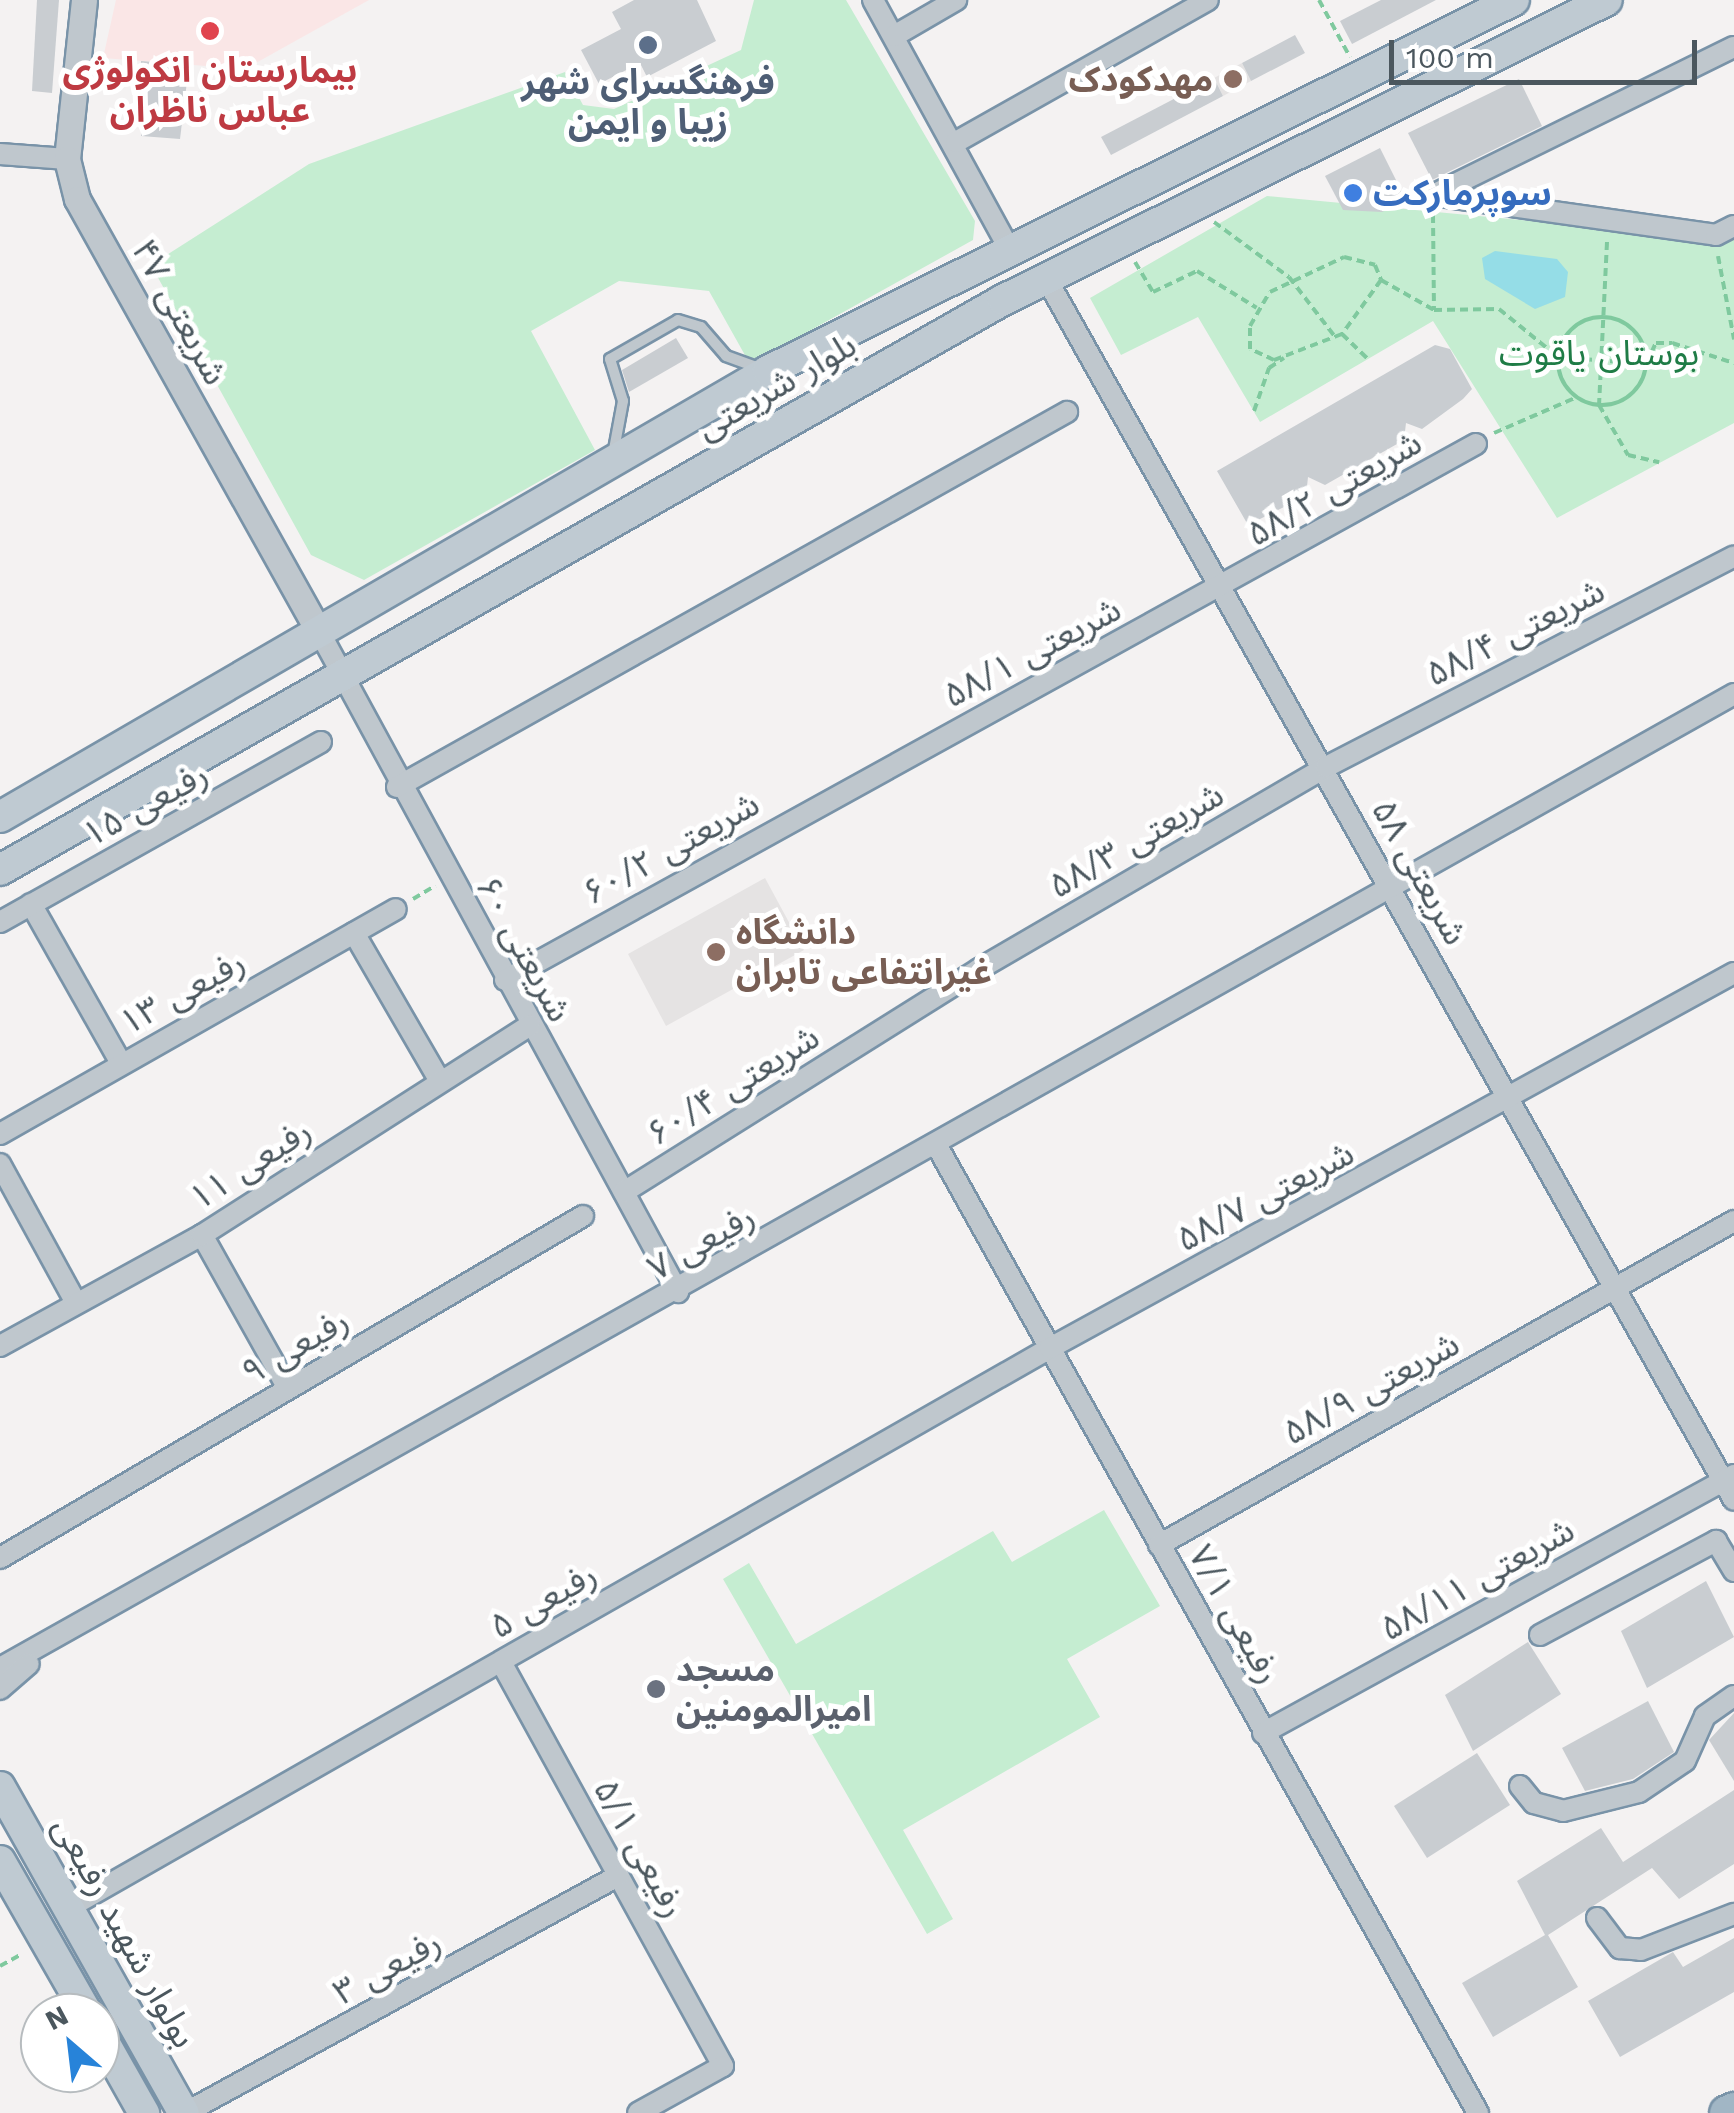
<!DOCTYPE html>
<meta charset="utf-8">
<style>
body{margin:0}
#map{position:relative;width:1734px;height:2113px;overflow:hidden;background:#f4f2f2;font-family:"Work Sans","Noto Sans Arabic",sans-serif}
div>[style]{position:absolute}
.education>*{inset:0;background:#e5e3e3}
.medical>*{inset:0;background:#fae6e6}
.green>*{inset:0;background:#c5edd1}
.water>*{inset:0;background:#95dde7}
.building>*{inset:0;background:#c9cdd1}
.path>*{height:4px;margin-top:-2px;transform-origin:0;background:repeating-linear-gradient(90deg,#7fc99e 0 8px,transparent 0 13px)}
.path>.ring{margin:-2px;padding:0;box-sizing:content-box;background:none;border:4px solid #7fc99e;border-radius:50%}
.roads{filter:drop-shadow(2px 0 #7993a8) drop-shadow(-2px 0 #7993a8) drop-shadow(0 2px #7993a8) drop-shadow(0 -2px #7993a8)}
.service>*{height:10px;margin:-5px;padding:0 5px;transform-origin:5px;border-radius:5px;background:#bfc7cd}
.minor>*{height:20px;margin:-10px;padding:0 10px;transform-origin:10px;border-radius:10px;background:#bfc7cd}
.tertiary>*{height:25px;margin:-12.5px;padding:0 12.5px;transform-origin:12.5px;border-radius:12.5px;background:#bfc7cd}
.secondary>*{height:30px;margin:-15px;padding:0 15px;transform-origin:15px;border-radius:15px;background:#bfcad2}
.trunk>*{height:35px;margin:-17.5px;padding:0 17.5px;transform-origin:17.5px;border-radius:17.5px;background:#a1b6c5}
.dots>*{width:28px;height:28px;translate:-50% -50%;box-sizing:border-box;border:5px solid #fff;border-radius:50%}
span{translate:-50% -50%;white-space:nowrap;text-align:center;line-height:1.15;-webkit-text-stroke:10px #fff;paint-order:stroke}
.health-label{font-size:35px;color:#be3a42;font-weight:700}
.education-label{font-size:35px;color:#785e54;font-weight:700}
.right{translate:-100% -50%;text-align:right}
.left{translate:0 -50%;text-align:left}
.service-label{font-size:35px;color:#4e5e75;font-weight:700}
.shop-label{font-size:35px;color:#366cbe;font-weight:700}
.street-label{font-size:35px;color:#4b575e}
.park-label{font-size:35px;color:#1f7c46}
.worship-label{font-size:35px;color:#5b616d;font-weight:700}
.north{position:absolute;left:20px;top:1993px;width:100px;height:100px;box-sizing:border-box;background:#fff;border:2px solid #b7bcbf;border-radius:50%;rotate:332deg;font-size:28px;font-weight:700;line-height:40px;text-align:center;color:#4b575e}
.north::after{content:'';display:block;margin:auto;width:35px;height:45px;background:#2783d9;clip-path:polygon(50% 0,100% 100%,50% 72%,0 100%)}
.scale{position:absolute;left:1389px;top:40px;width:308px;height:45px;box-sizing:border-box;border:5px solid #4b575e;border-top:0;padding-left:12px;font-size:30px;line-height:35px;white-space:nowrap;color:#4b575e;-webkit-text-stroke:8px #fff;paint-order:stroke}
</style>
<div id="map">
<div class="education">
<div style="clip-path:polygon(1242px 63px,1251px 81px,1223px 96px,1214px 78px)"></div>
<div style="clip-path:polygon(765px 878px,804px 950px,666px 1026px,628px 954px)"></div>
</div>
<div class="medical">
<div style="clip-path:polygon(116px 0,369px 0,245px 69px,103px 58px)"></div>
</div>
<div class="green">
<div style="clip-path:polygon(754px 0,846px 0,975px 221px,973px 240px,759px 359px,746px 357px,709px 291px,619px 281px,531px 331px,595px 450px,364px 580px,311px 555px,151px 265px,309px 164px,565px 72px,583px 105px,614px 109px,741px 50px)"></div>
<div style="clip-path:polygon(1267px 196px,1734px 240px,1734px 423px,1557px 518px,1433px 321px,1260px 422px,1198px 317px,1121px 355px,1090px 298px)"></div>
<div style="clip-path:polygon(1104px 1510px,1160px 1606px,1067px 1659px,1100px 1717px,903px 1830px,953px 1919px,927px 1934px,723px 1579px,749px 1563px,796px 1644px,993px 1531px,1012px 1562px)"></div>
</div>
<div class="water">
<div style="clip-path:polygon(1495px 251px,1557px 259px,1568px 272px,1565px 297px,1535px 309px,1485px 279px,1482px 258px)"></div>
</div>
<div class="building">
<div style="clip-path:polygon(37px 0,59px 0,52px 93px,32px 91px)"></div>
<div style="clip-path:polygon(634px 0,697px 0,716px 41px,647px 77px,640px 63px,599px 84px,581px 50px,621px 29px,612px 12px)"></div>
<div style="clip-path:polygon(1381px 0,1436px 0,1352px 44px,1340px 21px)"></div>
<div style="clip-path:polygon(1295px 35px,1305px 53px,1251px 81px,1242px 63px)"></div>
<div style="clip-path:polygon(141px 61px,189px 65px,180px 139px,141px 136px)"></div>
<div style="clip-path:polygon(1214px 78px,1223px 96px,1111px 155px,1101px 137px)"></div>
<div style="clip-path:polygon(1519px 79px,1542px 126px,1432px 180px,1408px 133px)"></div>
<div style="clip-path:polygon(1380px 148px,1406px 200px,1382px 212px,1343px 210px,1325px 176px)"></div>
<div style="clip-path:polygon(676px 338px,688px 358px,629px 392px,622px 370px)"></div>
<div style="clip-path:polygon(1435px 345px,1450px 349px,1472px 389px,1463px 399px,1422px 429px,1406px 423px,1404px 440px,1325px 485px,1308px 477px,1306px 496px,1248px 525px,1217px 471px)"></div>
<div style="clip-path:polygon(1706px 1581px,1734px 1637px,1647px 1688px,1621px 1631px)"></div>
<div style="clip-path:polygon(1528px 1642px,1561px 1694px,1473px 1751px,1445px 1695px)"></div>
<div style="clip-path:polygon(1648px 1701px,1674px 1752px,1633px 1779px,1585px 1791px,1562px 1748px)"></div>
<div style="clip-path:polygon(1734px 1713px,1734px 1781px,1709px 1740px)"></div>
<div style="clip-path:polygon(1477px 1753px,1510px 1805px,1427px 1858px,1394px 1806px)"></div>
<div style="clip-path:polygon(1734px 1790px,1734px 1864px,1679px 1899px,1652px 1868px,1548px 1935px,1578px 1987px,1493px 2037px,1462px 1983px,1545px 1935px,1517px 1881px,1601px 1828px,1623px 1862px)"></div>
<div style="clip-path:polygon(1734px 1938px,1734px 1992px,1620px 2057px,1588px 2001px,1673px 1952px,1683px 1967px)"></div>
</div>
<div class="path">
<div style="left:1319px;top:0;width:65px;rotate:61.5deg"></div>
<div style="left:1433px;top:215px;width:95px;rotate:89.4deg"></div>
<div style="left:1214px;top:222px;width:93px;rotate:36.3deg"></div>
<div style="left:1289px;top:277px;width:77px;rotate:52.4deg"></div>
<div style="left:1607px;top:242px;width:163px;rotate:92.8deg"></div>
<div style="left:1599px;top:405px;width:58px;rotate:59.9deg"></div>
<div style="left:1628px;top:455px;width:32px;rotate:13deg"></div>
<div style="left:1718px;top:256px;width:85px;rotate:79.1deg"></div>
<div style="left:1344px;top:257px;width:32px;rotate:14deg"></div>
<div style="left:1375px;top:265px;width:16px;rotate:68deg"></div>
<div style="left:1381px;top:280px;width:67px;rotate:125.8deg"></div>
<div style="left:1342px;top:334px;width:73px;rotate:159.1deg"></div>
<div style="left:1274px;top:360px;width:26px;rotate:-155deg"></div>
<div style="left:1250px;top:349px;width:23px;rotate:-90deg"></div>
<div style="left:1250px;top:326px;width:39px;rotate:-60deg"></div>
<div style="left:1270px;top:292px;width:82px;rotate:-25.3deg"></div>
<div style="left:1135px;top:262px;width:35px;rotate:59deg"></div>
<div style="left:1153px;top:292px;width:49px;rotate:-25.5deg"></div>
<div style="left:1197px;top:271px;width:70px;rotate:31.7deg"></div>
<div style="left:1381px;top:280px;width:61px;rotate:29.5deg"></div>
<div style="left:1434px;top:310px;width:65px;rotate:-0.9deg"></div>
<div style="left:1499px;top:309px;width:76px;rotate:39.1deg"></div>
<div style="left:1558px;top:357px;width:88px;rotate:4.5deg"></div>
<div style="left:1646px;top:364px;width:23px;rotate:-65deg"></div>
<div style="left:1656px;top:343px;width:16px"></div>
<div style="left:1672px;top:343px;width:65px;rotate:17.9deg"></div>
<div class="ring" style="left:1558px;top:317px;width:84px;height:84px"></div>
<div style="left:1342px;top:334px;width:36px;rotate:44deg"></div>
<div style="left:1254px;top:411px;width:46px;rotate:-70.8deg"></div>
<div style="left:1269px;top:368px;width:18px;rotate:-34deg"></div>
<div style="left:1494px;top:433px;width:90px;rotate:-23.4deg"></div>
<div style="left:413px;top:899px;width:26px;rotate:-31deg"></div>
<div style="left:0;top:1966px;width:25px;rotate:-29deg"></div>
</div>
<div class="roads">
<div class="service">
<div style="left:613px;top:455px;width:55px;rotate:-79.5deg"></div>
<div style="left:623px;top:401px;width:44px;rotate:-107.2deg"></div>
<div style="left:610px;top:359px;width:78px;rotate:-29.8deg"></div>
<div style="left:678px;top:320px;width:24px;rotate:17deg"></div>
<div style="left:701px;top:327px;width:38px;rotate:49deg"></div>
<div style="left:726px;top:356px;width:38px;rotate:20deg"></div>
</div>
<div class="minor">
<div style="left:873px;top:0;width:279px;rotate:61.3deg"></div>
<div style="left:894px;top:36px;width:72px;rotate:-30.1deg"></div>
<div style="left:956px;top:142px;width:289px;rotate:-29.4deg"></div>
<div style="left:0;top:154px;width:67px;rotate:4.3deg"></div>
<div style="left:1433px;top:195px;width:335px;rotate:-26.2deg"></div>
<div style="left:1433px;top:195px;width:286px;rotate:8deg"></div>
<div style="left:1716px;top:235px;width:20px;rotate:-27deg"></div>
<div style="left:1046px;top:278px;width:1402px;rotate:60.62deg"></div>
<div style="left:321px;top:635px;width:748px;rotate:61.48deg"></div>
<div style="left:397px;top:787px;width:768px;rotate:-29.24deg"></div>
<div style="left:31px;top:904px;width:183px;rotate:60.5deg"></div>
<div style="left:0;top:922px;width:368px;rotate:-29.3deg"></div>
<div style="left:354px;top:933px;width:168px;rotate:59.9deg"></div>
<div style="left:505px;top:980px;width:1109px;rotate:-28.9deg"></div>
<div style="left:0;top:1134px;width:455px;rotate:-29.6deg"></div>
<div style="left:937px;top:1146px;width:1108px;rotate:60.77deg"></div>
<div style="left:0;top:1164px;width:158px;rotate:61.3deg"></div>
<div style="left:624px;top:1192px;width:419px;rotate:-32.1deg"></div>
<div style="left:979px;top:969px;width:402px;rotate:-30.2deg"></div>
<div style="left:1326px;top:767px;width:459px;rotate:-27.3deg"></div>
<div style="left:202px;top:1235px;width:176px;rotate:60.7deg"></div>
<div style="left:0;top:1346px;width:230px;rotate:-28.8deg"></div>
<div style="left:202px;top:1235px;width:389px;rotate:-32.6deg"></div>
<div style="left:1159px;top:1545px;width:660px;rotate:-29.4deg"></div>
<div style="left:0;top:1558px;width:676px;rotate:-30.4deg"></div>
<div style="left:1540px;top:1635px;width:200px;rotate:-28.1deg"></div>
<div style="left:1716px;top:1541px;width:35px;rotate:59deg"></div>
<div style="left:501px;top:1662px;width:461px;rotate:61.2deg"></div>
<div style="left:723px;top:2066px;width:97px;rotate:151.1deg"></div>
<div style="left:0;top:1668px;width:1989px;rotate:-29.32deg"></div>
<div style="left:0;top:1689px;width:38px;rotate:-41deg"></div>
<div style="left:1263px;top:1733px;width:537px;rotate:-28.71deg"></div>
<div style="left:1520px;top:1786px;width:22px;rotate:51deg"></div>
<div style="left:1534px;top:1803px;width:30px;rotate:15deg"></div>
<div style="left:1563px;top:1811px;width:78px;rotate:-14deg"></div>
<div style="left:1639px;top:1792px;width:55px;rotate:-34deg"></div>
<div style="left:1685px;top:1761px;width:49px;rotate:-66deg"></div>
<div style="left:1705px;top:1716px;width:35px;rotate:-35deg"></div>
<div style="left:68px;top:1908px;width:1130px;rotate:-29.69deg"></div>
<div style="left:1050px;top:1348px;width:780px;rotate:-28.73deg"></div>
<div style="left:1597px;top:1918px;width:38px;rotate:53deg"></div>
<div style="left:1620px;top:1948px;width:21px;rotate:5deg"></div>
<div style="left:1641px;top:1950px;width:100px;rotate:-21.2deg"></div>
<div style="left:185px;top:2113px;width:494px;rotate:-28.7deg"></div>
</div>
<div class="tertiary">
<div style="left:84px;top:0;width:160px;rotate:96.1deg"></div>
<div style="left:67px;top:159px;width:41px;rotate:76deg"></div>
<div style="left:77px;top:199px;width:500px;rotate:60.8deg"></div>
</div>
<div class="secondary">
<div style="left:0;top:817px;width:888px;rotate:-30.14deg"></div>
<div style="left:768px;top:371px;width:833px;rotate:-26.44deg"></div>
<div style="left:0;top:870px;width:1154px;rotate:-29.61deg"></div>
<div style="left:1003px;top:300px;width:674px;rotate:-26.41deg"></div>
<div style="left:0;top:1787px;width:374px;rotate:60.6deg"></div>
<div style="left:0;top:1861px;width:175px;rotate:60.2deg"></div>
<div style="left:100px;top:2035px;width:90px;rotate:60.6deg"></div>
</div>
<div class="trunk">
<div style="left:1727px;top:2113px;width:8px;rotate:-23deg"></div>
</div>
</div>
<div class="dots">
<div style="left:210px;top:31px;background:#e0444e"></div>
<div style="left:648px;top:45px;background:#5c6f8a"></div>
<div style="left:1233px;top:79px;background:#8d6e63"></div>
<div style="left:1353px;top:193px;background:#3f7fe0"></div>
<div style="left:716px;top:952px;background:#8d6e63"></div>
<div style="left:656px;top:1689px;background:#6b7280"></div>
</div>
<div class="health-label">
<span style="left:210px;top:90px">بیمارستان انکولوژی<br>عباس ناظران</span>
</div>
<div class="education-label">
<span class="right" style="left:1213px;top:79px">مهدکودک</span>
<span class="left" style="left:736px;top:952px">دانشگاه<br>غیرانتفاعی تابران</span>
</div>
<div class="service-label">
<span style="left:648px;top:102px">فرهنگسرای شهر<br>زیبا و ایمن</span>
</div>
<div class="shop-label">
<span class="left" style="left:1373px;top:193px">سوپرمارکت</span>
</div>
<div class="street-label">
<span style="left:180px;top:312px;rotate:61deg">شریعتی ۴۷</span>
<span style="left:776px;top:386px;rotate:-30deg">بلوار شریعتی</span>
<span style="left:1334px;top:488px;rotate:-30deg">شریعتی ۵۸/۲</span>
<span style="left:1515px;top:632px;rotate:-27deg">شریعتی ۵۸/۴</span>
<span style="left:1032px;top:652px;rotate:-28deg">شریعتی ۵۸/۱</span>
<span style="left:145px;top:804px;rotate:-29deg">رفیعی ۱۵</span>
<span style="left:1136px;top:840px;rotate:-30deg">شریعتی ۵۸/۳</span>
<span style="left:671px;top:848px;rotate:-29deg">شریعتی ۶۰/۲</span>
<span style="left:1420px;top:872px;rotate:61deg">شریعتی ۵۸</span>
<span style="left:524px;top:949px;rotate:61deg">شریعتی ۶۰</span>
<span style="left:182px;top:992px;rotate:-29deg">رفیعی ۱۳</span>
<span style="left:733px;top:1085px;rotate:-32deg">شریعتی ۶۰/۴</span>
<span style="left:250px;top:1164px;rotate:-33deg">رفیعی ۱۱</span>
<span style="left:1265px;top:1196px;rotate:-28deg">شریعتی ۵۸/۷</span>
<span style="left:701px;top:1242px;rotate:-30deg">رفیعی ۷</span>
<span style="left:295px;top:1346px;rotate:-30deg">رفیعی ۹</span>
<span style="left:1371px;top:1388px;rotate:-29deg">شریعتی ۵۸/۹</span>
<span style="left:1477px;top:1579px;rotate:-29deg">شریعتی ۵۸/۱۱</span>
<span style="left:543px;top:1600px;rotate:-30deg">رفیعی ۵</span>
<span style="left:1235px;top:1614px;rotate:61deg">رفیعی ۷/۱</span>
<span style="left:640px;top:1848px;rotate:61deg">رفیعی ۵/۱</span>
<span style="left:125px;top:1932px;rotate:61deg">بولوار شهید رفیعی</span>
<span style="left:387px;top:1967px;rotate:-29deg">رفیعی ۳</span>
</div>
<div class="park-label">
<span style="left:1599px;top:353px">بوستان یاقوت</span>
</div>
<div class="worship-label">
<span class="left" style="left:676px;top:1689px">مسجد<br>امیرالمومنین</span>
</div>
<div class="north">N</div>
<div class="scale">100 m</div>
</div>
